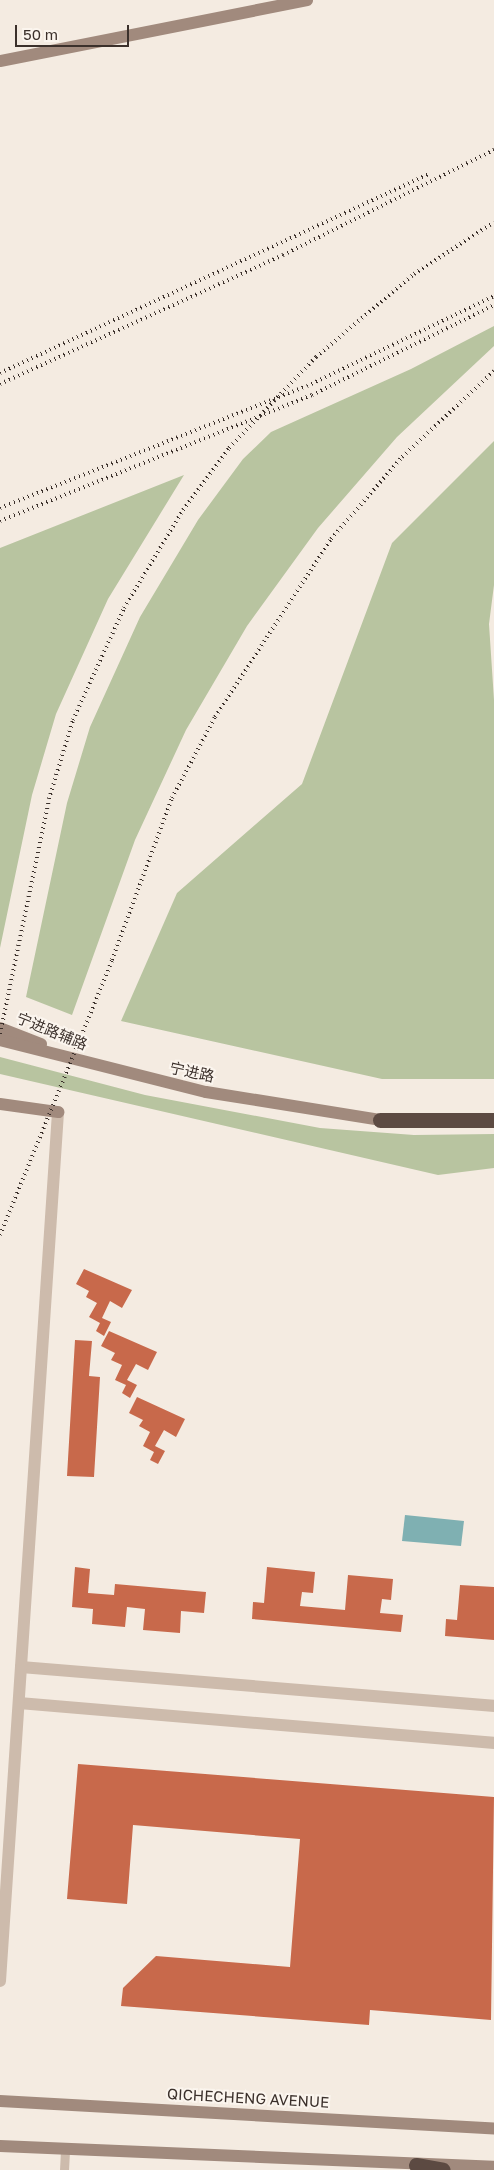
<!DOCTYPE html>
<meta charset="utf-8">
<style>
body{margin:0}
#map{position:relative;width:494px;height:2170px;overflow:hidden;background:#f4ebe1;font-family:"Golos Text","Noto Sans SC",sans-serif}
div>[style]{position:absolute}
.green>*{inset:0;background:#b8c4a0}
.water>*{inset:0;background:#7fb0b2}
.building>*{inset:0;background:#c8694b}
.lane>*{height:9px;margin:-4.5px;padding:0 4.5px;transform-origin:4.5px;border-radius:4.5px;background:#cdbbac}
.street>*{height:12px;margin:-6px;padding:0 6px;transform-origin:6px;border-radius:6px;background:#cdbbac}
.secondary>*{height:12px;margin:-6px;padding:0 6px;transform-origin:6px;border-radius:6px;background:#a18a7d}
.highway>*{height:15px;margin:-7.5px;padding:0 7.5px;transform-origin:7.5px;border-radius:7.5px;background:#5c4a42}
.rail>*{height:4px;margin-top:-2px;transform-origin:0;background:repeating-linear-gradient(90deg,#3b302b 0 1px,transparent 0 5px)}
span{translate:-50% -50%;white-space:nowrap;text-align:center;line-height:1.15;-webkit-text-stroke:4px #fbf5ee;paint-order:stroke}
.street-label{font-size:15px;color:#3b302b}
.scale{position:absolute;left:15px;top:25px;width:114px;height:22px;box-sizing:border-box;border:2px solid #3b302b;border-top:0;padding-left:6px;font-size:15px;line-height:18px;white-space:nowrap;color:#3b302b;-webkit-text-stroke:4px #fbf5ee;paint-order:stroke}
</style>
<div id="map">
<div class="green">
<div style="clip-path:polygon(494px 326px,494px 346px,397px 437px,318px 528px,247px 626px,186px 730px,135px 840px,72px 1015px,26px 997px,67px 803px,90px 727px,140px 617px,198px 520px,243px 459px,271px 432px,411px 369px)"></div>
<div style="clip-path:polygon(494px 441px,494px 585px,489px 624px,494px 700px,494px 1079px,382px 1079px,121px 1021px,177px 893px,302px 784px,392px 543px)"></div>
<div style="clip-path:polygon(184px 475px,108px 599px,56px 714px,32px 795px,0 948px,0 548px)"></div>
<div style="clip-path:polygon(0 1057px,145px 1095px,320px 1128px,414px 1135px,494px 1134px,494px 1168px,438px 1175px,0 1074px)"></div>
</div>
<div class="water">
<div style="clip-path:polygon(405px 1515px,464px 1521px,461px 1546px,402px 1541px)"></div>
</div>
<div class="building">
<div style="clip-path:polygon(84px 1269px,132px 1290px,122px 1308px,110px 1301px,102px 1318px,111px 1322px,104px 1336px,96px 1331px,100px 1323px,89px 1317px,97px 1303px,86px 1297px,89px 1291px,76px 1284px)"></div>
<div style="clip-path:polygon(109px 1331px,157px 1352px,148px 1370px,136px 1364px,127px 1380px,137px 1385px,130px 1398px,122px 1393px,126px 1385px,115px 1380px,122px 1365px,111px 1360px,115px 1353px,101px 1346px)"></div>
<div style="clip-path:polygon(75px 1340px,92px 1341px,89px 1376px,100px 1377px,94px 1477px,67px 1476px)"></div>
<div style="clip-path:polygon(137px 1397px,185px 1419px,176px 1437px,164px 1430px,155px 1446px,165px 1451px,158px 1464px,150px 1460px,154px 1452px,143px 1446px,150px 1432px,139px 1426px,143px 1420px,129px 1413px)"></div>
<div style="clip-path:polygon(75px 1567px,90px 1569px,88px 1593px,114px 1595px,115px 1584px,206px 1592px,204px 1613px,181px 1611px,180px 1633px,143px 1630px,145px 1609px,127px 1607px,125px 1627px,92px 1624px,93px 1609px,72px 1607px)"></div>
<div style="clip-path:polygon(267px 1567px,315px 1572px,313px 1593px,302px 1592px,300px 1606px,345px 1610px,348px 1575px,393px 1579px,391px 1600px,382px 1599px,380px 1613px,403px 1615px,401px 1632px,252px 1619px,253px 1602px,264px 1603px)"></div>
<div style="clip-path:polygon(460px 1585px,494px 1587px,494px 1640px,445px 1636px,446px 1619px,457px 1620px)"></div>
<div style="clip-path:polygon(78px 1764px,494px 1797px,491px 2020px,370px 2010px,369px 2025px,121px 2006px,123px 1988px,156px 1956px,290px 1967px,300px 1839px,133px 1825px,127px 1904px,67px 1899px)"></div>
</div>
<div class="lane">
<div style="left:64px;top:2170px;width:20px;rotate:-87deg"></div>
</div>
<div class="street">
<div style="left:21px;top:1667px;width:475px;rotate:4.7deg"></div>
<div style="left:19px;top:1703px;width:477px;rotate:4.8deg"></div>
<div style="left:0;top:1981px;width:871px;rotate:-86.18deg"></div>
</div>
<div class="secondary">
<div style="left:0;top:61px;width:313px;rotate:-11.2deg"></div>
<div style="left:0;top:1028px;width:44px;rotate:21.3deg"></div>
<div style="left:0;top:1040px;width:212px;rotate:14.2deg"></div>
<div style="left:206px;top:1092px;width:176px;rotate:9.1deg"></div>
<div style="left:0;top:1104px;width:59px;rotate:7.9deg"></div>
<div style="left:0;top:2101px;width:495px;rotate:3.2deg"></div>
<div style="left:0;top:2146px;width:494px;rotate:2.4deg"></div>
</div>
<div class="highway">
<div style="left:380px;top:1120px;width:114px"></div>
<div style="left:416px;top:2165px;width:27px;rotate:10deg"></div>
</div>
<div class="rail">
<div style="left:0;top:373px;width:473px;rotate:-24.9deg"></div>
<div style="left:0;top:384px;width:311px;rotate:-24.5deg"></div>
<div style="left:283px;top:255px;width:236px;rotate:-26.5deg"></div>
<div style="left:0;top:508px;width:330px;rotate:-21.7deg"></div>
<div style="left:307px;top:386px;width:208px;rotate:-25.7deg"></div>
<div style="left:0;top:521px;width:336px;rotate:-22deg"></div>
<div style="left:312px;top:395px;width:203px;rotate:-26.3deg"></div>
<div style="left:0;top:1034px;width:240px;rotate:-78.2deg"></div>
<div style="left:49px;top:799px;width:83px;rotate:-73.1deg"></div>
<div style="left:73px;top:720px;width:123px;rotate:-65.5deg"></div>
<div style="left:124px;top:608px;width:114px;rotate:-59deg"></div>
<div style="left:183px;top:510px;width:77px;rotate:-53.4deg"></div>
<div style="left:229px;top:448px;width:126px;rotate:-46.3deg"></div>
<div style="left:316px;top:357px;width:128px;rotate:-40.3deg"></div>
<div style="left:414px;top:274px;width:95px;rotate:-33deg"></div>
<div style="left:0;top:1235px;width:297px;rotate:-67.8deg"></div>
<div style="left:112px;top:960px;width:173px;rotate:-69.7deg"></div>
<div style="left:172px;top:798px;width:92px;rotate:-62deg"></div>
<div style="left:215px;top:717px;width:212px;rotate:-56.9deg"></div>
<div style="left:331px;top:539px;width:108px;rotate:-49.1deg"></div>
<div style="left:402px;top:457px;width:126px;rotate:-43.1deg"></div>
</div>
<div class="street-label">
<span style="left:52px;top:1031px;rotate:22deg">宁进路辅路</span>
<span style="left:192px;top:1072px;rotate:12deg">宁进路</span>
<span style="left:248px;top:2098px;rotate:3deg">QICHECHENG AVENUE</span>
</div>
<div class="scale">50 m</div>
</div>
